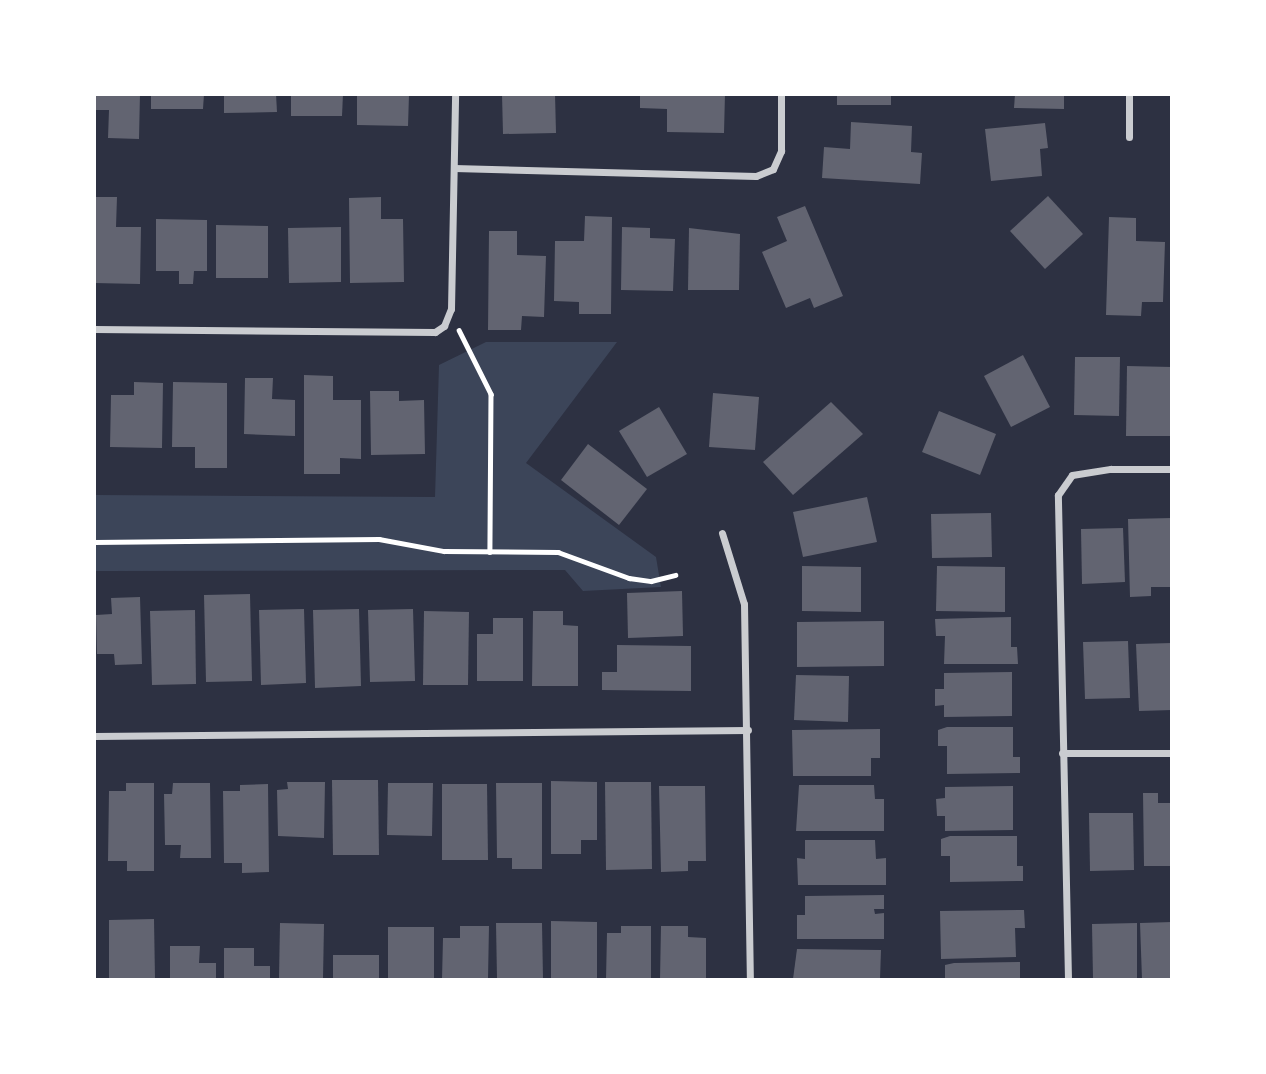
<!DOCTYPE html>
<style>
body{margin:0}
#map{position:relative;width:1266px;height:1074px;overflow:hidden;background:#2d3142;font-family:Overpass,sans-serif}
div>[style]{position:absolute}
.green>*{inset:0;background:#3c4559}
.building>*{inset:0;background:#626471}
.path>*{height:4.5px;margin:-2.25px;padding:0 2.25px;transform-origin:2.25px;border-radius:2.25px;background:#fff}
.minor>*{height:7px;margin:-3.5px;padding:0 3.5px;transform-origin:3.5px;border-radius:3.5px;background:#caccd0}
span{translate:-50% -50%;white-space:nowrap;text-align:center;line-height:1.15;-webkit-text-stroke:6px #fff;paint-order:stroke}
.frame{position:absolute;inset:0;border:96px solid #fff;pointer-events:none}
</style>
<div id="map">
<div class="green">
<div style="clip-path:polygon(486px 342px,617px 342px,526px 463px,656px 557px,661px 587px,583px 591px,565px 570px,95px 571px,95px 495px,435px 497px,439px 365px)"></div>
</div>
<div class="building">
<div style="clip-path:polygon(94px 94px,140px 94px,139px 139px,108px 138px,109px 110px,94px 110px)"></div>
<div style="clip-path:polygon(151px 94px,204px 94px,203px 109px,151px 109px)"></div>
<div style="clip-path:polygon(224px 94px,276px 94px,277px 112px,224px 113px)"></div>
<div style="clip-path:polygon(291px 94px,343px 94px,342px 116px,291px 116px)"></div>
<div style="clip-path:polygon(357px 94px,409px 94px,408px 126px,357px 125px)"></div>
<div style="clip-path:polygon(502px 94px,555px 94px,556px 133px,503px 134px)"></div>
<div style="clip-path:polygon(640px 94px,725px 94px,724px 133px,667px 132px,667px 109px,640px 108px)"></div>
<div style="clip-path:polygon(837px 94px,891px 94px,891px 105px,837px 105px)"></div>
<div style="clip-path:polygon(1015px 94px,1064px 94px,1064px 109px,1014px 108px)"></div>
<div style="clip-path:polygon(851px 122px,912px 126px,911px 152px,922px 153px,920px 184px,822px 178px,824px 147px,850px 149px)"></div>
<div style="clip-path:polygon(1045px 123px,1048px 148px,1040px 149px,1042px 176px,991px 181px,985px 129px)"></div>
<div style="clip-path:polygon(1048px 196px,1083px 234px,1045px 269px,1010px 231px)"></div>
<div style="clip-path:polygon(94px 197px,117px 197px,116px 227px,141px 227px,140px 284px,94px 283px)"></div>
<div style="clip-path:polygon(381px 197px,381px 219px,403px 219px,404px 282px,350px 283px,349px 198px)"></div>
<div style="clip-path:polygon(805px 206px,843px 296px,814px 308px,810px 298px,786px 308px,762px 252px,787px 241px,777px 217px)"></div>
<div style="clip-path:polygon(585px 216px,612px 217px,611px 314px,579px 314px,579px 302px,554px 301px,555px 241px,584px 241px)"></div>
<div style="clip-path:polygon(1109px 217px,1136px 218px,1136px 241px,1165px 242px,1163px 302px,1142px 302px,1141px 316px,1106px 315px)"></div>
<div style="clip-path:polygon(156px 219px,207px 220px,207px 271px,194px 271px,193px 284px,179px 284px,179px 271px,156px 271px)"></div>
<div style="clip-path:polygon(216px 225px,268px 226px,268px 278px,216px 278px)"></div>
<div style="clip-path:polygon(341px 227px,341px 282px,289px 283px,288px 228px)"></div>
<div style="clip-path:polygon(622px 227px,650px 228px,650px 238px,675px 239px,673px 291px,621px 290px)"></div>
<div style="clip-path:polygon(689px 228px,740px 234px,739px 290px,688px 290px)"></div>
<div style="clip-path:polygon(489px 231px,517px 231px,517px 255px,546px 256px,544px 317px,522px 316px,521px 330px,488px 330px)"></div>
<div style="clip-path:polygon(1023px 355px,1050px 407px,1011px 427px,984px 376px)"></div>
<div style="clip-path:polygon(1075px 357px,1120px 357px,1119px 416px,1074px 415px)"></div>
<div style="clip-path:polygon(1127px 366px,1172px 367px,1172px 436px,1126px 436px)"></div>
<div style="clip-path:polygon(304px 375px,333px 376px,333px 400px,361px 400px,361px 459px,340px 458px,340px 474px,304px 474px)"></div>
<div style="clip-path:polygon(245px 378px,273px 378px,272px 399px,295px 400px,295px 436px,244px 434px)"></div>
<div style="clip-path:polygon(134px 382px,163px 383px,162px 448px,110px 447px,111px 395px,134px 395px)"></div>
<div style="clip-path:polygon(173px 382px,227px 383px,227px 468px,195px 468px,195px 447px,172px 447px)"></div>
<div style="clip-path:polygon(370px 391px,399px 391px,399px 401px,424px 400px,425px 454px,371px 455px)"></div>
<div style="clip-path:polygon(713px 393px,759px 397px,755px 450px,709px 447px)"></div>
<div style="clip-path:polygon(831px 402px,863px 434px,793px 495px,763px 462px)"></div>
<div style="clip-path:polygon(659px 407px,687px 454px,647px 477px,619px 431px)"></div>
<div style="clip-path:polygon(939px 411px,996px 434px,980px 475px,922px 452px)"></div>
<div style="clip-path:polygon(588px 444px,647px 489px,619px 525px,561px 480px)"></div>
<div style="clip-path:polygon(867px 497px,877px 542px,803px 557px,793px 512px)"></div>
<div style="clip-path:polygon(991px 513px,992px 557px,932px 558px,931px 514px)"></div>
<div style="clip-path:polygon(1172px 518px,1172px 587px,1151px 587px,1151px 596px,1130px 597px,1128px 519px)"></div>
<div style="clip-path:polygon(1123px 528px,1125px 582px,1082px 584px,1081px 529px)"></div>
<div style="clip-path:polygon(802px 566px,861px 567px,861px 612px,802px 611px)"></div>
<div style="clip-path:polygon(937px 566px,1005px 567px,1005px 612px,936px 611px)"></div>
<div style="clip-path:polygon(682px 591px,683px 636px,628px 638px,627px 593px)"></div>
<div style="clip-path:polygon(250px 594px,252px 681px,206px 682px,204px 595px)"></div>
<div style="clip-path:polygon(140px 597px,142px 664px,115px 665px,114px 654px,97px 654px,96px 615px,112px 614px,111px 598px)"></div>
<div style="clip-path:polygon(304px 609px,306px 683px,261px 685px,259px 610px)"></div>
<div style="clip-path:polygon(359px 609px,361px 686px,315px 688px,313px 610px)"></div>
<div style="clip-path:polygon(413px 609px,415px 681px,370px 682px,368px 610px)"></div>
<div style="clip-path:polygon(195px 610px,196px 684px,152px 685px,150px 611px)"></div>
<div style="clip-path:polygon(424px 611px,469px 612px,468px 685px,423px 685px)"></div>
<div style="clip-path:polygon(533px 611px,563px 611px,563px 625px,578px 626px,578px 686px,532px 686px)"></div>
<div style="clip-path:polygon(1011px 617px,1011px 647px,1017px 647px,1018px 664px,944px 664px,945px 636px,936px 636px,935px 619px)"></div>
<div style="clip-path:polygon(493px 618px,523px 618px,523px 681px,477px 681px,477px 634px,493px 634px)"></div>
<div style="clip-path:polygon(884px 621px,884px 666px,797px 667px,797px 622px)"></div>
<div style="clip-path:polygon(1128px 641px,1130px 698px,1085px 699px,1083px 642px)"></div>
<div style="clip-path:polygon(1172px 643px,1172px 710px,1139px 711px,1136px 644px)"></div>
<div style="clip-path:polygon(617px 645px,691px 646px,691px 691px,602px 690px,602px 672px,617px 672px)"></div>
<div style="clip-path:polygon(1012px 672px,1012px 716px,944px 717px,944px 705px,935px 706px,935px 689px,944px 689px,944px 673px)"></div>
<div style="clip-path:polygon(796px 675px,849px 676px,848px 722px,794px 720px)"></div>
<div style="clip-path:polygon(947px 727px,1013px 727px,1013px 757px,1020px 757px,1020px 773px,947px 774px,947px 746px,938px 746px,938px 730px)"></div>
<div style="clip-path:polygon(880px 729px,880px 758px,871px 758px,871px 776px,793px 776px,792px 730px)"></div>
<div style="clip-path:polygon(332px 780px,378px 780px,379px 855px,333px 855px)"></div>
<div style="clip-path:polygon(551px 781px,597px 782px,597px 840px,581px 840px,581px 854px,551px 854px)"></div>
<div style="clip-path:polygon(287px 782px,325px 782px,324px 838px,278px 836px,277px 790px,288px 789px)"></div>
<div style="clip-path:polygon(605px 782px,651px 782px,652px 869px,606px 870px)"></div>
<div style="clip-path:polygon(126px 783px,154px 783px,154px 871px,127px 871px,127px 861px,108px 861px,109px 791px,126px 791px)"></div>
<div style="clip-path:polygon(173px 783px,210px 783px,211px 858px,180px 858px,181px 845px,165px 845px,164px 794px,172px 794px)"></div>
<div style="clip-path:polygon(388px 783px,433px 783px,432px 836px,387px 835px)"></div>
<div style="clip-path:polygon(496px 783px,542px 783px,542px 869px,512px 869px,512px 858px,497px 858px)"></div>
<div style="clip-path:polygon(268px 784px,269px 872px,242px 873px,242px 863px,224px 863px,223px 791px,240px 791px,240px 785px)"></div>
<div style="clip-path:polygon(442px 784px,487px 784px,488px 860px,442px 860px)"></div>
<div style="clip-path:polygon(799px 785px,874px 785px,875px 799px,884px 799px,884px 831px,796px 831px)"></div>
<div style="clip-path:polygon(659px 786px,705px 786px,706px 861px,688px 861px,688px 871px,661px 872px)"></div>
<div style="clip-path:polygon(1013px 786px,1013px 830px,945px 831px,945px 816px,937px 816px,936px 799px,945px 798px,945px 787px)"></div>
<div style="clip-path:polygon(1143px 793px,1158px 793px,1158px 803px,1172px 803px,1172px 866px,1144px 866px)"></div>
<div style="clip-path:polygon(1089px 813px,1133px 813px,1134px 870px,1090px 871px)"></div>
<div style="clip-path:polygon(950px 836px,1017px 836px,1017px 866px,1023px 866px,1023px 881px,950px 882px,950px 856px,941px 856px,941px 839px)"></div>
<div style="clip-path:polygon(805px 840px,875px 840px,876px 859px,886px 858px,886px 885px,798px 885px,797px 858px,805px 859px)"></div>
<div style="clip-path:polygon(884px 895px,884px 909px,874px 909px,875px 914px,884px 913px,884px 939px,797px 939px,797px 915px,805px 915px,805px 896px)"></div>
<div style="clip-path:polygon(1024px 910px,1025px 928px,1015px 928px,1016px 957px,941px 959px,940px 911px)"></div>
<div style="clip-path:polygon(154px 919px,155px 979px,109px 979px,109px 920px)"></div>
<div style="clip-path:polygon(551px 921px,597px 922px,597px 979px,551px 979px)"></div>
<div style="clip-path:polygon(1172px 922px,1172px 979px,1142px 979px,1140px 923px)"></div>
<div style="clip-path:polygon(280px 923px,324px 924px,323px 979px,279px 979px)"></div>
<div style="clip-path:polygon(496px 923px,542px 923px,543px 979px,497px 979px)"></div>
<div style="clip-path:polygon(1137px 923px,1137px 979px,1093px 979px,1092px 924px)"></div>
<div style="clip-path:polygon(460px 926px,489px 926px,488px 979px,442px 979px,443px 938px,460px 938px)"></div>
<div style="clip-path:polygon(621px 926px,651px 926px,651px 979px,606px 979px,607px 933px,621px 933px)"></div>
<div style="clip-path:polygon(661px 926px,688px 926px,688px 937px,706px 938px,706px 979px,660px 979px)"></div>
<div style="clip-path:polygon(388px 927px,434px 927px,434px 979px,388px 979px)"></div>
<div style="clip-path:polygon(170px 946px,200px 946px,199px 963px,216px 963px,216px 979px,170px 979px)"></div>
<div style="clip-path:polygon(224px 948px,254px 948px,254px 966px,270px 966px,270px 979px,224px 979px)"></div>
<div style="clip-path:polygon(797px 949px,881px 950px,880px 979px,793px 979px)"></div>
<div style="clip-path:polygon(333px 955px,379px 955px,379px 979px,333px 979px)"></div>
<div style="clip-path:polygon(1020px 962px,1020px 979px,945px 979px,945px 965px,954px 963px)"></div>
</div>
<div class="path">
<div style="left:459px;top:330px;width:72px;rotate:63.4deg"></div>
<div style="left:491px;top:394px;width:158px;rotate:90.4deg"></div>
<div style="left:94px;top:542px;width:285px;rotate:-0.6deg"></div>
<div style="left:379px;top:539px;width:66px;rotate:10.5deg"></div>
<div style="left:444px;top:551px;width:114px;rotate:0.5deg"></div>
<div style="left:558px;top:552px;width:76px;rotate:20.1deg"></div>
<div style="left:629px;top:578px;width:22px;rotate:8deg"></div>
<div style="left:651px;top:581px;width:25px;rotate:-14deg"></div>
</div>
<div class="minor">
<div style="left:1129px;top:94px;width:43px;rotate:90deg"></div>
<div style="left:454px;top:168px;width:302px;rotate:1.5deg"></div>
<div style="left:756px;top:176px;width:18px;rotate:-22deg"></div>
<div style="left:773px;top:169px;width:20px;rotate:-66deg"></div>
<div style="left:781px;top:151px;width:57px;rotate:-90deg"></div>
<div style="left:94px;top:329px;width:341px;rotate:0.5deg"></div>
<div style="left:435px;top:332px;width:11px;rotate:-34deg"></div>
<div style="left:444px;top:326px;width:18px;rotate:-68deg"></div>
<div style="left:451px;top:309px;width:215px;rotate:-88.9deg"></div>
<div style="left:722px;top:533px;width:74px;rotate:72.8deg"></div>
<div style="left:744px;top:604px;width:375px;rotate:89.1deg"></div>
<div style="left:94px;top:736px;width:654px;rotate:-0.53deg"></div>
<div style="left:1062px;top:753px;width:110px"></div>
<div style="left:1068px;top:979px;width:484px;rotate:-91.2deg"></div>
<div style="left:1058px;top:495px;width:24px;rotate:-55deg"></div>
<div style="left:1072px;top:475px;width:39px;rotate:-9deg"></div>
<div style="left:1111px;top:469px;width:61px"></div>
</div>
<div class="frame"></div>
</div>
